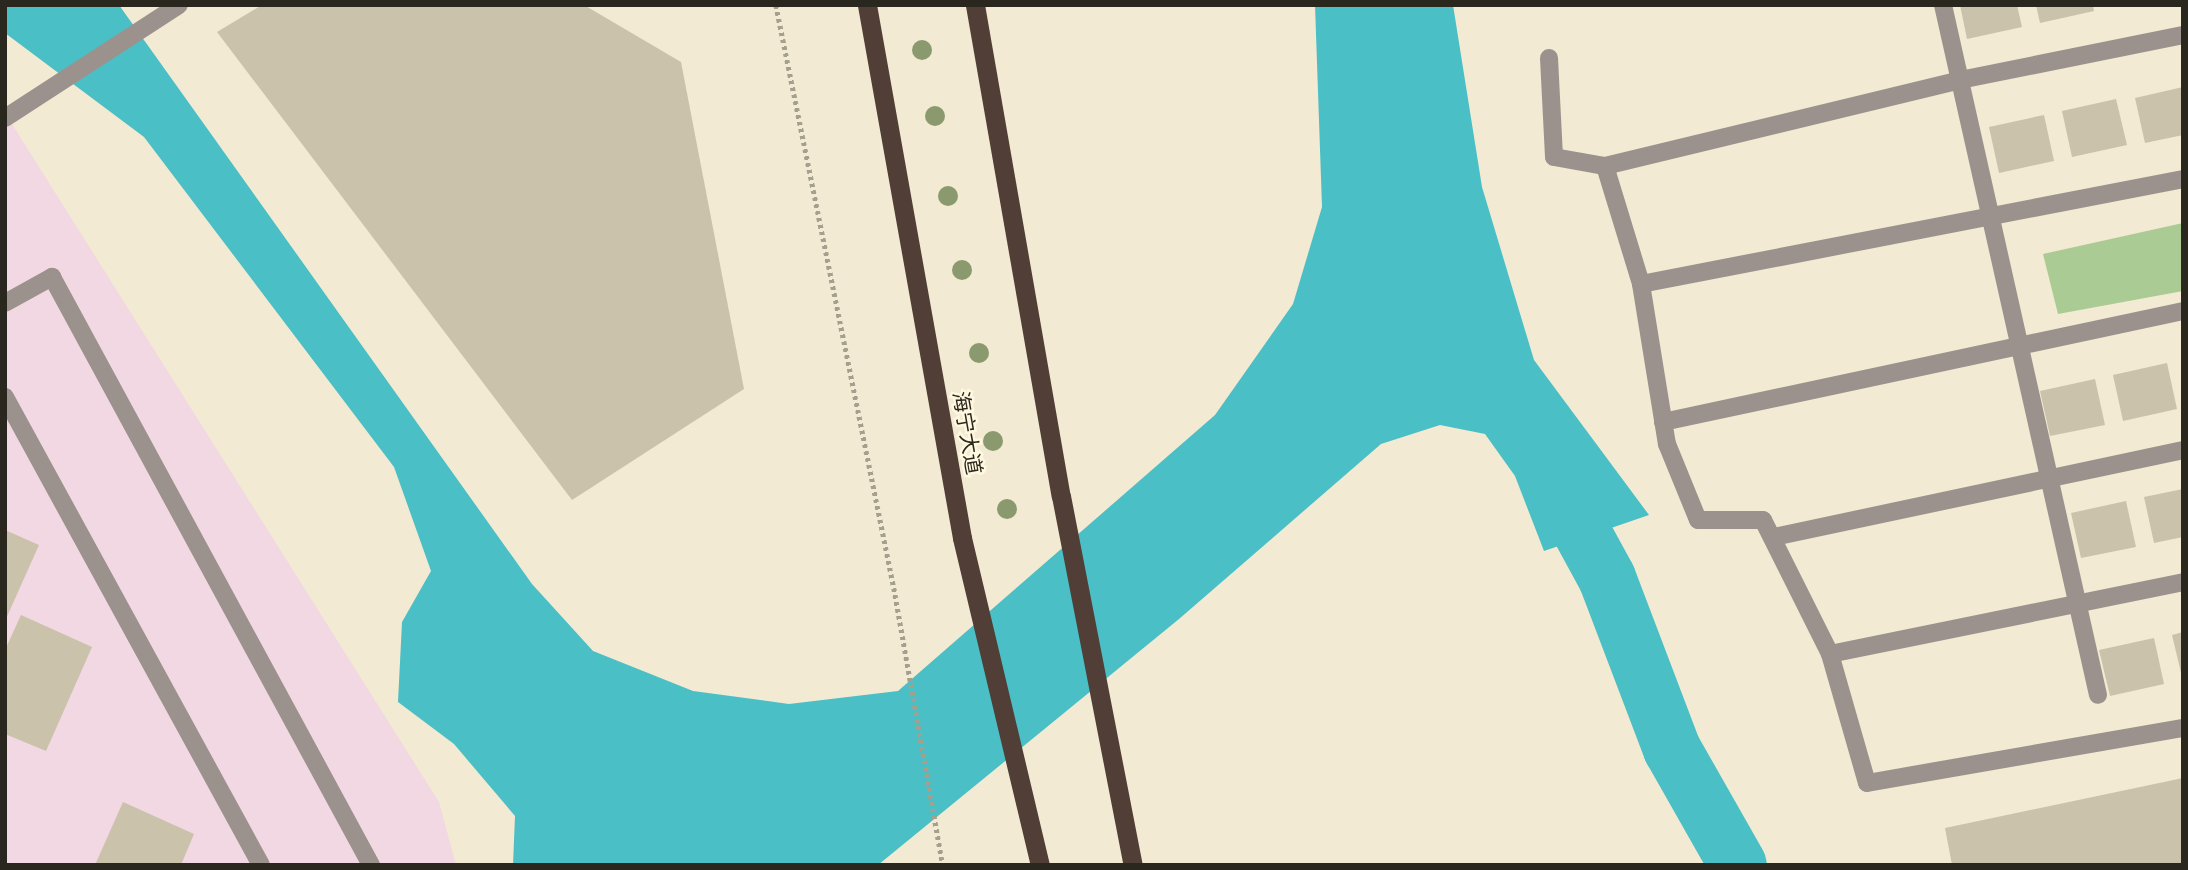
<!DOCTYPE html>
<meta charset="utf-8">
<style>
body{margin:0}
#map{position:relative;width:2188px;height:870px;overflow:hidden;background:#f2ead2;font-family:"PT Sans","Noto Sans SC",sans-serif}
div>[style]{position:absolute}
.commercial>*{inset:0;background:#f1d8e2}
.green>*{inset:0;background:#aacb94}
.water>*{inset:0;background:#4abfc5}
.river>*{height:58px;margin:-29px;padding:0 29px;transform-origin:29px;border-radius:29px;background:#4abfc5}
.building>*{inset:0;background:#cac2ab}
.path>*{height:4.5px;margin-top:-2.25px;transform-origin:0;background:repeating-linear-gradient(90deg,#a59f8d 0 3.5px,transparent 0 7px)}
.service>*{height:18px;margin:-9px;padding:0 9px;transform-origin:9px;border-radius:9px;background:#9c928d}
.minor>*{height:18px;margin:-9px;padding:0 9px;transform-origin:9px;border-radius:9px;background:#9c928d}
.trunk>*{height:19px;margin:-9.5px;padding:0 9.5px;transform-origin:9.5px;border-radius:9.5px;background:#513e36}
.trees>*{width:20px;height:20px;margin:-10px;border-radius:50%;background:#8b9a6e}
span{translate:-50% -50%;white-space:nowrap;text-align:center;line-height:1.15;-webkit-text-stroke:5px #fff7df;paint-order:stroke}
.street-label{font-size:21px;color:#2a271e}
.frame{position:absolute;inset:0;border:7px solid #2a271e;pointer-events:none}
</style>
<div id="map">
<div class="commercial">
<div style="clip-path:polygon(5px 113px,439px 802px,456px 865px,5px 865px)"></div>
</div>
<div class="green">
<div style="clip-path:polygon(2183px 223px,2183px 291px,2058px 314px,2043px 254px)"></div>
</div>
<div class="water">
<div style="clip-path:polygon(5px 5px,119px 5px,532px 584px,593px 651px,693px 691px,789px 704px,898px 691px,1215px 415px,1293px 304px,1322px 207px,1315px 5px,1453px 5px,1482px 187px,1534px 360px,1649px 515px,1544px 551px,1515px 476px,1485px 434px,1440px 425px,1381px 444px,1179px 619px,878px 865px,513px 865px,515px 816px,454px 744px,398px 702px,402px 622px,431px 571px,394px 467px,144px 137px,5px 33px)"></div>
</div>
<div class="river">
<div style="left:1547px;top:468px;width:125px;rotate:61.4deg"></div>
<div style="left:1607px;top:578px;width:183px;rotate:69.2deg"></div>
<div style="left:1672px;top:749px;width:133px;rotate:60.4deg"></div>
</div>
<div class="building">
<div style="clip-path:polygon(262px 5px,584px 5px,681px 62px,744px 389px,572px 500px,217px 32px)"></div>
<div style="clip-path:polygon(1960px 5px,2017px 5px,2022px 27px,1967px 39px)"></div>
<div style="clip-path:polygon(2036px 5px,2093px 5px,2094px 11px,2040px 23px)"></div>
<div style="clip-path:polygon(2183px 87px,2183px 135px,2145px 143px,2135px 98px)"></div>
<div style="clip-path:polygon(2116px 99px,2127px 145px,2072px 157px,2062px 111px)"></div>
<div style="clip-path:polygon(2044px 115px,2054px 161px,1999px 173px,1989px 127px)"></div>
<div style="clip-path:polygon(2167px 363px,2177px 409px,2123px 421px,2113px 375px)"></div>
<div style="clip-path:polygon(2095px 379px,2105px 425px,2050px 436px,2040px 391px)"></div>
<div style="clip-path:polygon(2183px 489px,2183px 537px,2154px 543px,2144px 497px)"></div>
<div style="clip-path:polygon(2126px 501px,2136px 547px,2081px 558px,2071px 513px)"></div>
<div style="clip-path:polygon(5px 530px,39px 545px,5px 621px)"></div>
<div style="clip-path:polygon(21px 615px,92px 647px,46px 751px,5px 734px,5px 650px)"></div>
<div style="clip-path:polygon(2183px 632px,2183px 677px,2182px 677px,2172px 635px)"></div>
<div style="clip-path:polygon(2154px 638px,2164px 684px,2110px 696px,2099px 650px)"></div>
<div style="clip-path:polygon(2183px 778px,2183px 865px,1952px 865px,1945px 828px)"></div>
<div style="clip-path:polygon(123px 802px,194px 834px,181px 865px,95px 865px)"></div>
</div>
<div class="path">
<div style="left:776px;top:5px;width:595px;rotate:78.56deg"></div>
<div style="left:894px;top:588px;width:281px;rotate:80deg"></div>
</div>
<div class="service">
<div style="left:5px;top:118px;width:207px;rotate:-33deg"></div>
<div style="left:5px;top:303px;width:54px;rotate:-29deg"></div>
<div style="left:52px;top:277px;width:669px;rotate:61.52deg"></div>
<div style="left:5px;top:397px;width:533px;rotate:61.32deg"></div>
</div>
<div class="minor">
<div style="left:1943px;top:5px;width:707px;rotate:77.34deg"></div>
<div style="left:1549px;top:58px;width:99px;rotate:87.1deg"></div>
<div style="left:1554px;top:157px;width:52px;rotate:10deg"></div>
<div style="left:1605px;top:166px;width:123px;rotate:73deg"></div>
<div style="left:1641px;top:284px;width:162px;rotate:80.8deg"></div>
<div style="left:1667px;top:444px;width:82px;rotate:67.8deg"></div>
<div style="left:1698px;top:520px;width:65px"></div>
<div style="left:1763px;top:520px;width:150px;rotate:63.4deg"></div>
<div style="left:1830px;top:654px;width:134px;rotate:74deg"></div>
<div style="left:1867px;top:783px;width:321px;rotate:-9.9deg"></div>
<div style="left:1605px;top:166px;width:365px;rotate:-13.6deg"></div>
<div style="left:1960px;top:80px;width:227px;rotate:-11.4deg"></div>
<div style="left:1641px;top:284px;width:552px;rotate:-10.96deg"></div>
<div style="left:1663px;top:422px;width:532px;rotate:-12.05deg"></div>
<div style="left:1774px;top:537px;width:418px;rotate:-12deg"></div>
<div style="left:1830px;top:654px;width:360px;rotate:-11.5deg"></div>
</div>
<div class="trunk">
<div style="left:867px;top:5px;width:541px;rotate:79.89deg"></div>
<div style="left:962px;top:538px;width:336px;rotate:76.6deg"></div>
<div style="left:975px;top:5px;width:498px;rotate:80.1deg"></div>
<div style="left:1061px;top:496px;width:376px;rotate:79deg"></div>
</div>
<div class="trees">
<div style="left:922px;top:50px"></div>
<div style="left:935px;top:116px"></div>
<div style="left:948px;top:196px"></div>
<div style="left:962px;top:270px"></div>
<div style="left:979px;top:353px"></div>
<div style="left:993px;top:441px"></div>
<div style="left:1007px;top:509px"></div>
</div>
<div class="street-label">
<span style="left:967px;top:433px;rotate:80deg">海宁大道</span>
</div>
<div class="frame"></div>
</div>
